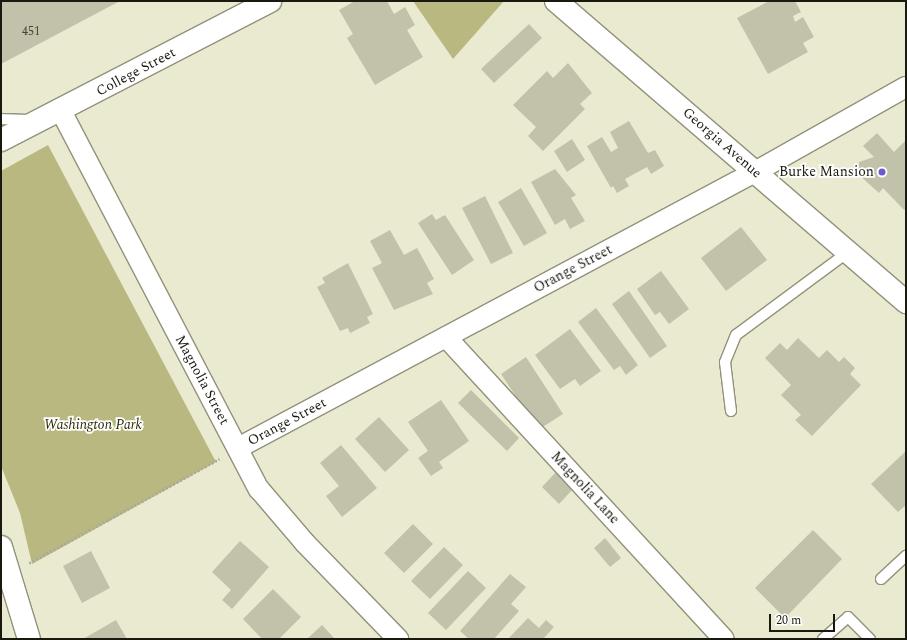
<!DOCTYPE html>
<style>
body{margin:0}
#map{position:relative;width:907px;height:640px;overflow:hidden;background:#eaead1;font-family:Spectral,serif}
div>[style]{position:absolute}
.green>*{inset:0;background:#b9b880}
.building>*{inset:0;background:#c2c2aa}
.path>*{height:2.5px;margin-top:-1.25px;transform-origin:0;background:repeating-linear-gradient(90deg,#abab97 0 2px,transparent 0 4px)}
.roads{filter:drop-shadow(1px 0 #92927b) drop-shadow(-1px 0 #92927b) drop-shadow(0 1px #92927b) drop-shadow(0 -1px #92927b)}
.lane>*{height:10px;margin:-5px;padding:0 5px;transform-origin:5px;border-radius:5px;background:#fff}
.street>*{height:20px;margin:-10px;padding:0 10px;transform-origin:10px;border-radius:10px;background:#fff}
.secondary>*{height:22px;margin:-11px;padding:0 11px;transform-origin:11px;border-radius:11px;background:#fff}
.primary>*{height:22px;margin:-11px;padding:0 11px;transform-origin:11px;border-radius:11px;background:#fff}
.dots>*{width:11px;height:11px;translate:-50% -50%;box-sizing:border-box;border:2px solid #fff;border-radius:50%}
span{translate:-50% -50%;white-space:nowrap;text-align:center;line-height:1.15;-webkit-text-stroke:3.5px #fff;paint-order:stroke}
.number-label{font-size:12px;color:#434336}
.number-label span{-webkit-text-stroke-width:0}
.street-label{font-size:14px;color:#191910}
.poi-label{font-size:14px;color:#191910}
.right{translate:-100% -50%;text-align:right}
.park-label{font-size:14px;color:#2d2b06;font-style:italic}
.frame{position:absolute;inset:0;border:2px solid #191910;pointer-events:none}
.scale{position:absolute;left:769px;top:614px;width:66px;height:18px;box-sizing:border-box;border:2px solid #191910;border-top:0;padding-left:5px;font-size:12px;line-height:14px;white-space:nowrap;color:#191910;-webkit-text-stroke:3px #fff;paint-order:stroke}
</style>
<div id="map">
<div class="green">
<div style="clip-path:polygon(413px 1px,504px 1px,453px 59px)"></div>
<div style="clip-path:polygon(48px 145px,216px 462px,32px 564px,20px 513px,1px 466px,1px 171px)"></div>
</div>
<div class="building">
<div style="clip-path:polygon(1px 1px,120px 1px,1px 64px)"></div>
<div style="clip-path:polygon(355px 1px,387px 1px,394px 14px,405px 7px,415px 25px,407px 30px,423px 57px,375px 85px,347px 38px,353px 34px,339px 10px)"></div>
<div style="clip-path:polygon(769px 1px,795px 1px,801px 12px,793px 16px,795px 22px,803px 17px,814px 37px,803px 43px,808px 52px,768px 74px,737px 18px)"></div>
<div style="clip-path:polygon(529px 24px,542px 38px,494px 83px,481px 69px)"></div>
<div style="clip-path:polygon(568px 63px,592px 93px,580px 104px,585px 109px,543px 151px,528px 136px,536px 127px,513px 105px,547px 71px,553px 78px)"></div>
<div style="clip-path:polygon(629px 121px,648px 153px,655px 150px,664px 166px,651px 174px,647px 167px,625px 179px,629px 186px,617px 193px,613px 186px,611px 188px,587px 146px,602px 137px,611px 152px,618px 148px,610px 132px)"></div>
<div style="clip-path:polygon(877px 133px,894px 152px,906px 140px,906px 208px,904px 210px,883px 188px,879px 193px,858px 174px,859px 162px,874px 157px,863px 146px)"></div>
<div style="clip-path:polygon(572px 139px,585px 160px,567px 172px,554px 151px)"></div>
<div style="clip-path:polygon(555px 169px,576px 195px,571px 198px,585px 221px,570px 229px,565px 219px,555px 225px,531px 182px)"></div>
<div style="clip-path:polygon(521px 188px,547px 233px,524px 246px,498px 202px)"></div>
<div style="clip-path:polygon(485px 196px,513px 253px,491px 264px,462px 208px)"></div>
<div style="clip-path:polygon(432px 214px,436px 220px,445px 215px,474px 260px,452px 275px,418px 223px)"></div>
<div style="clip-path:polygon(741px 227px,767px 260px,726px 291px,701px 258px)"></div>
<div style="clip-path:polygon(390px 230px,404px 255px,417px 248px,434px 279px,427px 283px,433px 294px,394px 310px,372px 268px,382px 263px,370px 241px)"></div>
<div style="clip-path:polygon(348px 263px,373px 314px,367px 317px,370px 323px,350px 333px,348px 328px,340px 331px,317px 287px,325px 283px,322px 278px)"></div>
<div style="clip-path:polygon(661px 271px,689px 309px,669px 324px,660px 312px,655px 315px,637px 289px)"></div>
<div style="clip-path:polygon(629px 291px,667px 346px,650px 358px,612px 304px)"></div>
<div style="clip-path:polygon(596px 308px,638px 365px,626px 375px,620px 366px,614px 370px,578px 322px)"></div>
<div style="clip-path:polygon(570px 329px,601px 371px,580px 386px,575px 379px,560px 389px,535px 355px)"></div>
<div style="clip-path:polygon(798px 338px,819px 358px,827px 350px,839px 362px,844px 357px,855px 368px,850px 374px,861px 385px,812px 436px,795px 420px,801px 415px,781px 395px,791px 385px,765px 358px,780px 343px,787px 350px)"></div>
<div style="clip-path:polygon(526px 357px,563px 414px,538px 430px,501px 374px)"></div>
<div style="clip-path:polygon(471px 390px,519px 438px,507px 451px,458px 403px)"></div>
<div style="clip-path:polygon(441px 400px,469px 441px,439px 462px,443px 468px,431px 476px,418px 458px,428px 451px,408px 422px)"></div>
<div style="clip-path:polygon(379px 417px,409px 450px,385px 472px,355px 439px)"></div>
<div style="clip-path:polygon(341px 445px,377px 488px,342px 517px,326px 496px,339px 486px,320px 463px)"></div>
<div style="clip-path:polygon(906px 451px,906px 505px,898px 512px,871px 484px)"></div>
<div style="clip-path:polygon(556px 472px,573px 489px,559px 504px,542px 487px)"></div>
<div style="clip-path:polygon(413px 524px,433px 544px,404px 573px,384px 553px)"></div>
<div style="clip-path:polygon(813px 530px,842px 559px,785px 618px,755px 588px)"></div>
<div style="clip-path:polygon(605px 538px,621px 558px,610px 567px,594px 548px)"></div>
<div style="clip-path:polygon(240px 541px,269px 567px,232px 609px,222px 600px,231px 590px,212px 572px)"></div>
<div style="clip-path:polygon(444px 547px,463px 565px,430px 599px,411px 581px)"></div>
<div style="clip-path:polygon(91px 551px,110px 588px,82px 603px,63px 566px)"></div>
<div style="clip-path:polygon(468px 571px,486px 588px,446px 630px,428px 613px)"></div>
<div style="clip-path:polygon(510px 574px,526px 587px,511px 604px,519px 611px,494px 639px,469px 639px,460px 631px)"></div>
<div style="clip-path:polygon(273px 589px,301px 617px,279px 639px,262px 639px,243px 619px)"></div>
<div style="clip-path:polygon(528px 618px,539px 628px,546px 620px,554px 627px,543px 639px,508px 639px)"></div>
<div style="clip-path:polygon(116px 620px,127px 639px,83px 639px)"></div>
<div style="clip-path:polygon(322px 625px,335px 639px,307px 639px)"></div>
</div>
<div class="path">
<div style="left:29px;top:563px;width:217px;rotate:-28.7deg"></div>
</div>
<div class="roads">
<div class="lane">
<div style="left:1px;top:119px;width:30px;rotate:2deg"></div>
<div style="left:731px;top:411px;width:49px;rotate:-97deg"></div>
<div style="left:725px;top:362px;width:29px;rotate:-68deg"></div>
<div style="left:736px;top:335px;width:139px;rotate:-36.5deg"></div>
<div style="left:881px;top:579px;width:34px;rotate:-43deg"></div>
<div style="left:823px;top:639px;width:33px;rotate:-41deg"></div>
<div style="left:848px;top:617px;width:31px;rotate:45deg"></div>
</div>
<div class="street">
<div style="left:61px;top:111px;width:427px;rotate:62.4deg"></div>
<div style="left:259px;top:489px;width:71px;rotate:49.6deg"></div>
<div style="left:305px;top:543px;width:134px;rotate:45.9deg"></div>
<div style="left:446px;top:337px;width:410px;rotate:47.4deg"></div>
<div style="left:238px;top:448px;width:586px;rotate:-28.1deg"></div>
<div style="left:755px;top:172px;width:173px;rotate:-29.4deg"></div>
</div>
<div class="secondary">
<div style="left:1px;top:547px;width:96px;rotate:73.1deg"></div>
</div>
<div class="primary">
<div style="left:556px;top:1px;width:462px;rotate:40.7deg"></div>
<div style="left:1px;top:140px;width:303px;rotate:-27.3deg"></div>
</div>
</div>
<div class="dots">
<div style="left:882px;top:172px;background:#6e59d3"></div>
</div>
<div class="number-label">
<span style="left:31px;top:32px">451</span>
</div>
<div class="street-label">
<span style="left:136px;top:72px;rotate:-28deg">College Street</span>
<span style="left:722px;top:143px;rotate:41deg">Georgia Avenue</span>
<span style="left:573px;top:269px;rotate:-28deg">Orange Street</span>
<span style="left:202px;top:380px;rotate:62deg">Magnolia Street</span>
<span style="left:287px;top:422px;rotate:-28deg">Orange Street</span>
<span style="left:585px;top:488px;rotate:47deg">Magnolia Lane</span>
</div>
<div class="poi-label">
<span class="right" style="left:874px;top:172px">Burke Mansion</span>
</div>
<div class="park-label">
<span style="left:93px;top:425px">Washington Park</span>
</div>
<div class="frame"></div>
<div class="scale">20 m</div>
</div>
